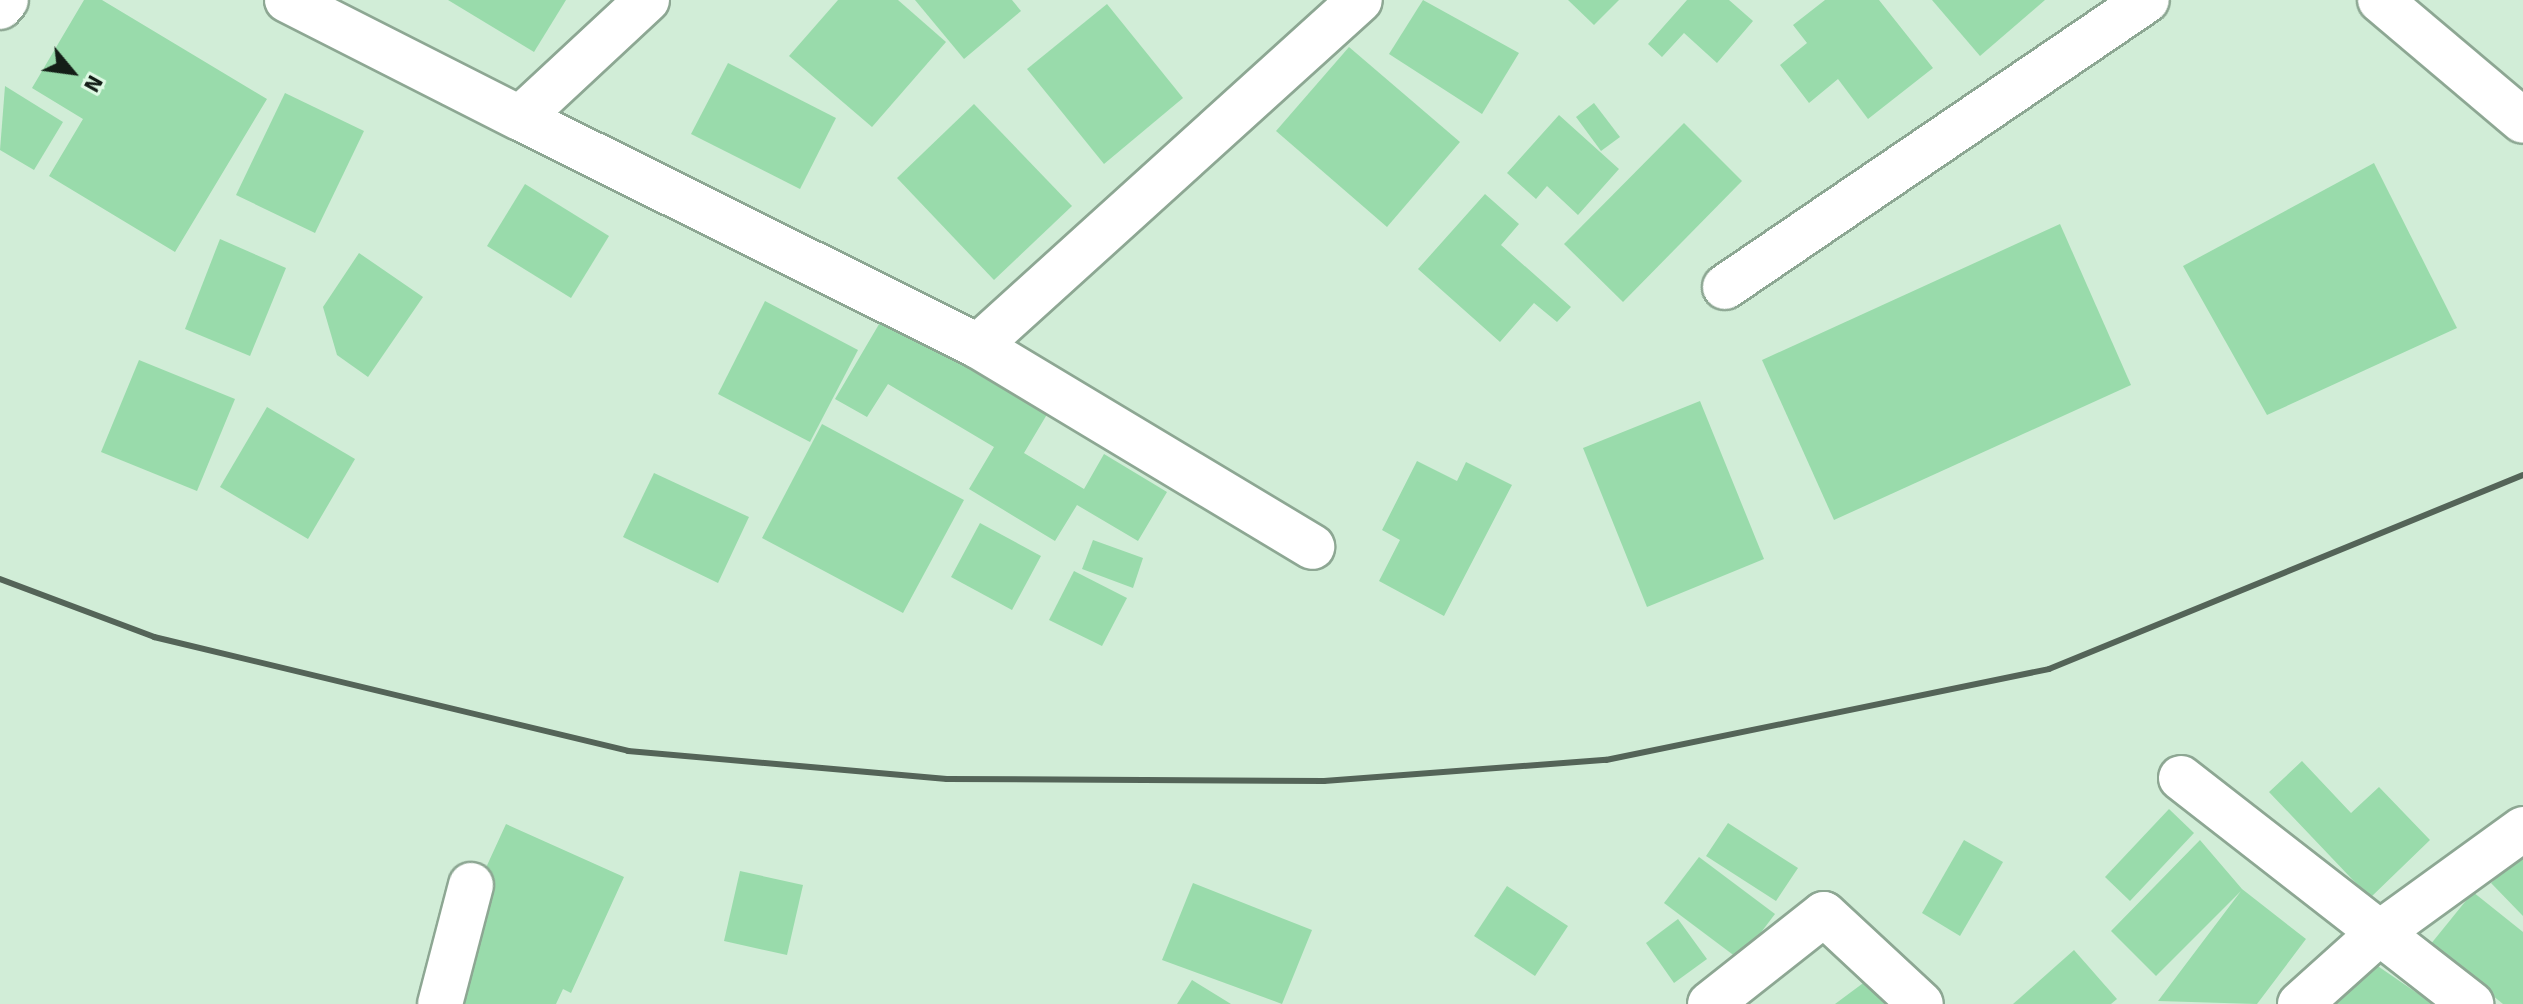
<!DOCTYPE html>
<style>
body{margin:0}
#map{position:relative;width:2523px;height:1004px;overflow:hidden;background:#d1edd7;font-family:Signika,sans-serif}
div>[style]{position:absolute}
.building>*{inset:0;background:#99dbab}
.roads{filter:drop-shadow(2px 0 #8da793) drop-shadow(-2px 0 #8da793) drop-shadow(0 2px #8da793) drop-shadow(0 -2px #8da793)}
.minor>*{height:44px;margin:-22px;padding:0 22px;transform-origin:22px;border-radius:22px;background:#fff}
.rail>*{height:6px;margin:-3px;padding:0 3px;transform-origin:3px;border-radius:3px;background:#546458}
span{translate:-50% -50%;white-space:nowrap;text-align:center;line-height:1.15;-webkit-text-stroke:8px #defae4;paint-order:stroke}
.north{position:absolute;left:32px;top:32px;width:80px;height:80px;-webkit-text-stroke:6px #defae4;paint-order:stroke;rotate:119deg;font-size:22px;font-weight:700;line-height:32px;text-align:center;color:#141e17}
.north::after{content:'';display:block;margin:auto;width:28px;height:36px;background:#141e17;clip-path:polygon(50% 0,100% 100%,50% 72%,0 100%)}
</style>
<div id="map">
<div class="building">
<div style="clip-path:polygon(84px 0,102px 0,267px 99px,175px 252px,49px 176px,83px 119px,32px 88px)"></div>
<div style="clip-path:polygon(448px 0,566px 0,534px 52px)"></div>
<div style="clip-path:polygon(838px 0,898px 0,946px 42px,872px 127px,789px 56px)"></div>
<div style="clip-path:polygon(915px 0,1012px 0,1021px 11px,964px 59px)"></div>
<div style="clip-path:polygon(1423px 0,1519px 53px,1482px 114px,1389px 54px)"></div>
<div style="clip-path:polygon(1568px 0,1619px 0,1594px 25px)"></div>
<div style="clip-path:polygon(1687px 0,1729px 0,1753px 21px,1717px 63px,1684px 33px,1662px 57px,1648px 44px)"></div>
<div style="clip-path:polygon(1825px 0,1879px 0,1933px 68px,1868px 119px,1838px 79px,1809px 103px,1780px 65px,1807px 43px,1793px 25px)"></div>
<div style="clip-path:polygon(1932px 0,2045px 0,1980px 56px)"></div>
<div style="clip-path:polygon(1107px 4px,1183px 98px,1104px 164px,1027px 69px)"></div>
<div style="clip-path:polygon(1349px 47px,1460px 142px,1387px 227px,1276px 131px)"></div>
<div style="clip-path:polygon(728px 63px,836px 118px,800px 189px,691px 134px)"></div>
<div style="clip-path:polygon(5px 86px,63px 122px,34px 170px,0 150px)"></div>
<div style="clip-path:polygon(285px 93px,364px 131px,315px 233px,236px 195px)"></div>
<div style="clip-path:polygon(1594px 103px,1620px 137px,1601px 151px,1576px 117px)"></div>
<div style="clip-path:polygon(974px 104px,1072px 206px,994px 280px,897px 178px)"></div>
<div style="clip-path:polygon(1559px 115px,1619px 169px,1578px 215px,1547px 186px,1536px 199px,1507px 173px)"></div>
<div style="clip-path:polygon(1684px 123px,1742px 181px,1623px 302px,1564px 244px)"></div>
<div style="clip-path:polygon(2374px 163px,2457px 328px,2267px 415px,2183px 266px)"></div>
<div style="clip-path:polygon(525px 184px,609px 236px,571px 298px,487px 246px)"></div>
<div style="clip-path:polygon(1485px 194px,1519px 224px,1501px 245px,1571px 307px,1557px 322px,1534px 303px,1500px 342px,1418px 269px)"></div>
<div style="clip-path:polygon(2060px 224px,2131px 385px,1834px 520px,1762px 360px)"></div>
<div style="clip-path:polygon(220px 239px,286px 268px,250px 356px,185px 329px)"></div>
<div style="clip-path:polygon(359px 253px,423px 297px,368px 377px,337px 355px,323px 307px)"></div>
<div style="clip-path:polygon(765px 301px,858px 350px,810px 442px,718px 394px)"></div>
<div style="clip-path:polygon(885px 314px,1049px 411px,1024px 453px,1084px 489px,1104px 454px,1167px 492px,1138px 541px,1077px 505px,1055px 541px,969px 489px,994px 447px,888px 384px,867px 417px,835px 399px)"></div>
<div style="clip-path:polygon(139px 360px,235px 399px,197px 491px,101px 452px)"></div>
<div style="clip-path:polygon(1700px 401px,1764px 559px,1647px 607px,1583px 448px)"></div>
<div style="clip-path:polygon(267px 407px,355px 459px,308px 539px,220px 487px)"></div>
<div style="clip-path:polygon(822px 424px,964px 500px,903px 613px,762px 538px)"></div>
<div style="clip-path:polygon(1417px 461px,1457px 481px,1466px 462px,1512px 485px,1444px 616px,1379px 581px,1400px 540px,1382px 530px)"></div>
<div style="clip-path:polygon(654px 473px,749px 517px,718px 583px,623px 537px)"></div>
<div style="clip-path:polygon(980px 523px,1041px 556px,1012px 610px,951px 577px)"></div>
<div style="clip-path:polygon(1093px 540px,1143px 558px,1133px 588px,1082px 569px)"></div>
<div style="clip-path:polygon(1074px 571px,1127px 598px,1102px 646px,1049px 620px)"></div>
<div style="clip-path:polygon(2302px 761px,2351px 813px,2379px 787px,2430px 840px,2370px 898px,2269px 792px)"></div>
<div style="clip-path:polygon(2169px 809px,2194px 833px,2130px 901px,2105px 877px)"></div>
<div style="clip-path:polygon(1728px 823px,1798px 868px,1776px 901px,1706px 856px)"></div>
<div style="clip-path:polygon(506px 824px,624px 877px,571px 993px,563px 989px,556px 1004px,448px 1004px,428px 994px)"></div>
<div style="clip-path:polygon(1964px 840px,2003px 862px,1960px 936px,1922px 913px)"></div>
<div style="clip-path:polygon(2200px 840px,2242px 889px,2306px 939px,2257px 1004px,2158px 1001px,2241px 891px,2156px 976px,2111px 931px)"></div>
<div style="clip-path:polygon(2523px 852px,2523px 916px,2491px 883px)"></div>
<div style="clip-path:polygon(1699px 857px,1775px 914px,1740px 960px,1664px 903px)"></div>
<div style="clip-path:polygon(740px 871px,803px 885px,787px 955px,724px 941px)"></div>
<div style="clip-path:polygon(1193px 883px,1312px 930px,1282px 1004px,1162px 960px)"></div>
<div style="clip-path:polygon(1507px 886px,1568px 926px,1535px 976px,1474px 936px)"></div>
<div style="clip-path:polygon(2473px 892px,2523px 932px,2523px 1004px,2503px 1004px,2430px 945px)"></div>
<div style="clip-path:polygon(1678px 919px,1707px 959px,1674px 983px,1646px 943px)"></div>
<div style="clip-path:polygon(2074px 950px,2117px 999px,2111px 1004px,2013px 1004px)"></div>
<div style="clip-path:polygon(2366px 958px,2433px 1004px,2334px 1004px)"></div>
<div style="clip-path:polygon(1870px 978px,1889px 1004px,1835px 1004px)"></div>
<div style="clip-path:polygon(1192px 980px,1231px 1004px,1177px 1004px)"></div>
</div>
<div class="roads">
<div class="minor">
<div style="left:287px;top:0;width:261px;rotate:26.9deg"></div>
<div style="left:647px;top:0;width:173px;rotate:137.1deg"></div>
<div style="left:520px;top:118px;width:512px;rotate:26.46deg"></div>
<div style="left:978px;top:346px;width:515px;rotate:-42.17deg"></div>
<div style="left:2380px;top:0;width:187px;rotate:40.2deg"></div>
<div style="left:0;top:7px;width:9px;rotate:-49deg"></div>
<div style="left:1725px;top:287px;width:510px;rotate:-34.22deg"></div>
<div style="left:978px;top:346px;width:390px;rotate:31deg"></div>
<div style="left:2181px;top:778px;width:368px;rotate:37.9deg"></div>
<div style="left:440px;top:1004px;width:123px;rotate:-75.4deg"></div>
<div style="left:1710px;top:1004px;width:145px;rotate:-38.3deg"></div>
<div style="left:1824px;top:914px;width:132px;rotate:42.9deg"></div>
<div style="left:2300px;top:1004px;width:105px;rotate:-41.9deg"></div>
<div style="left:2378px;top:934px;width:179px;rotate:-35.9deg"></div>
</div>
</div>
<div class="rail">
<div style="left:0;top:579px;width:165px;rotate:20.6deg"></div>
<div style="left:154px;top:637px;width:488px;rotate:13.5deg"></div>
<div style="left:628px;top:751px;width:320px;rotate:5deg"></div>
<div style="left:947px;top:779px;width:377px;rotate:0.3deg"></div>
<div style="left:1324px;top:781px;width:283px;rotate:-4.3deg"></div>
<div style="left:1606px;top:760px;width:452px;rotate:-11.6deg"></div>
<div style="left:2049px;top:669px;width:512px;rotate:-22.26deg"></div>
</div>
<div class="north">N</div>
</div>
